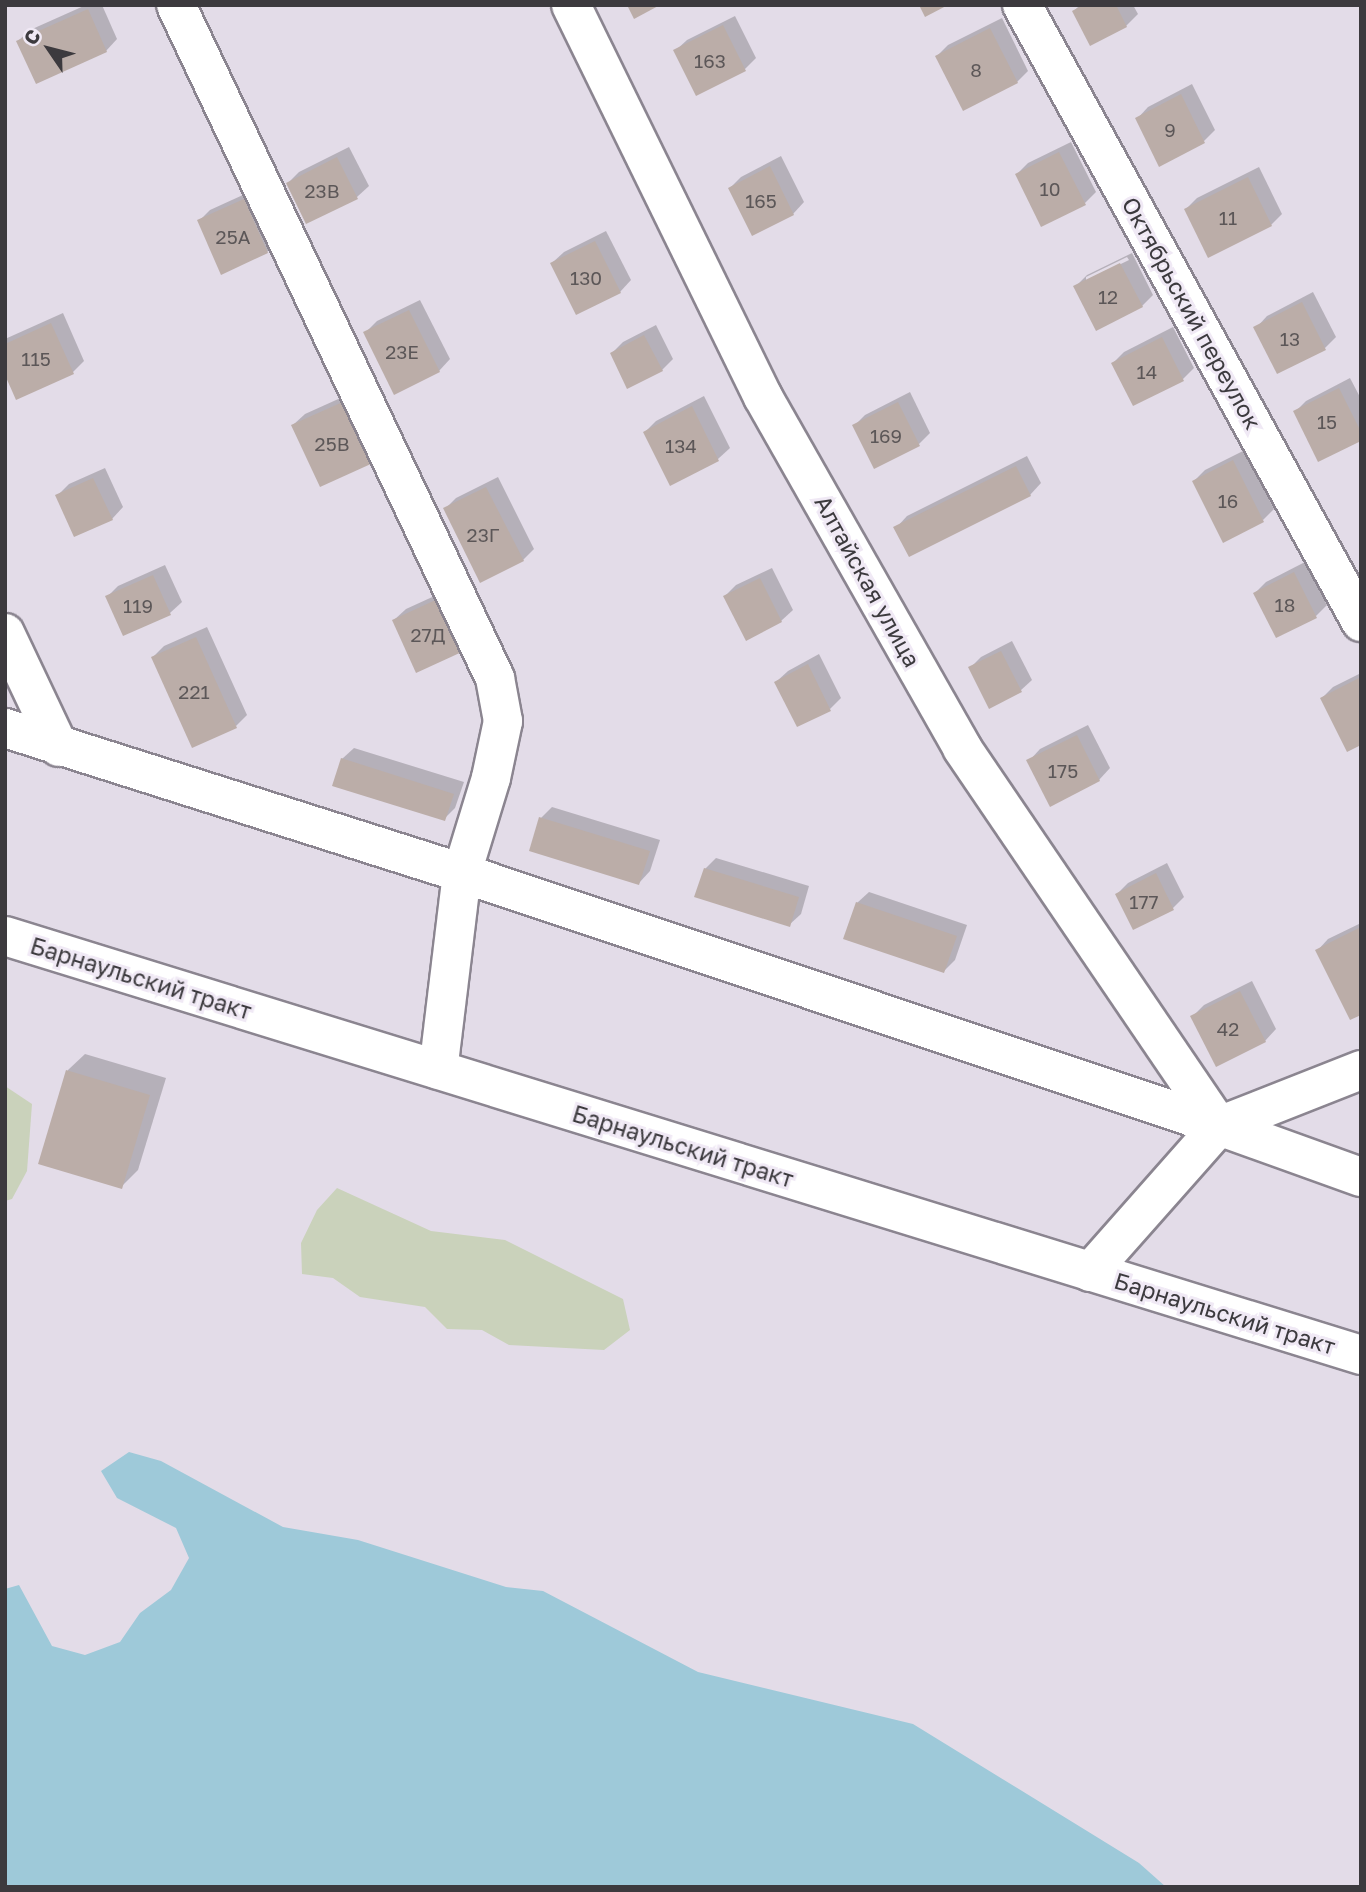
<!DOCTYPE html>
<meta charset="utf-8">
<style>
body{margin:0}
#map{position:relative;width:1366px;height:1892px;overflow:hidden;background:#e3dce8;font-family:"Golos Text",sans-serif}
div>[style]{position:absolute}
.green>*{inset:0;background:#cad2bb}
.water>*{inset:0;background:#9ec9d9}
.shadow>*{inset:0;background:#0003}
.building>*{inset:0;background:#bbada8}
.roads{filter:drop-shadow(2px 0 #8b8590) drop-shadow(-2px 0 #8b8590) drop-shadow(0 2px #8b8590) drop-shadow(0 -2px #8b8590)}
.minor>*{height:38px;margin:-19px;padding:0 19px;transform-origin:19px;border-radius:19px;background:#fff}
.major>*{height:38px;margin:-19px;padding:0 19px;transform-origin:19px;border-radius:19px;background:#fff}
span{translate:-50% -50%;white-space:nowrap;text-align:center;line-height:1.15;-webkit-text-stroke:6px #f0e9f5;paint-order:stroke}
.number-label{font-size:19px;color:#5c5758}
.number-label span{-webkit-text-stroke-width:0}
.street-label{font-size:23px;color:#3c3a3e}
.frame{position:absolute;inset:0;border:7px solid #3c3a3e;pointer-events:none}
.north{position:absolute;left:14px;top:14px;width:70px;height:70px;-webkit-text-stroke:5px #f0e9f5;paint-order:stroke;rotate:305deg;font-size:19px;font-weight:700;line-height:28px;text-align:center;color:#3c3a3e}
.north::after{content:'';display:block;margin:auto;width:24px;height:32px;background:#3c3a3e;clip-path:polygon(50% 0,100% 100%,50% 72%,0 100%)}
</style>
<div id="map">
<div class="green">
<div style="clip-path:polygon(5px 1086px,32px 1104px,27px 1171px,12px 1199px,5px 1201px)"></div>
<div style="clip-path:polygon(337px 1188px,431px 1231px,505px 1240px,623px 1299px,630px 1330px,604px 1350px,509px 1345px,482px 1330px,447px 1329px,425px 1307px,360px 1297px,333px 1278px,302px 1274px,301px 1243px,317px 1210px)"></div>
</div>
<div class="water">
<div style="clip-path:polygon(129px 1452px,161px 1461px,283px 1527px,358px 1540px,506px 1587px,543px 1591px,698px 1672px,913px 1724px,1139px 1863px,1166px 1887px,5px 1887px,5px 1589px,19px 1585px,52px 1646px,85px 1655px,120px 1642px,140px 1613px,171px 1590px,189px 1558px,176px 1528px,117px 1498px,101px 1471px)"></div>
</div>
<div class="shadow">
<div style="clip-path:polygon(86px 5px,102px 5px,117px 39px,106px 51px,18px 41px,30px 30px)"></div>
<div style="clip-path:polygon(1080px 5px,1133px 5px,1138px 14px,1126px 26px,1090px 44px,1074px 11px)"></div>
<div style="clip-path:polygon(735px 16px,756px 58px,745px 69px,675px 51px,687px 40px)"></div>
<div style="clip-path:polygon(1002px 18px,1028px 71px,1017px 82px,937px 56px,948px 45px)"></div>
<div style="clip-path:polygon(1192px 84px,1215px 130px,1204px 141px,1137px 119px,1148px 107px)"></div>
<div style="clip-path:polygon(1071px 142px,1096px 192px,1085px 203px,1017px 174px,1028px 163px)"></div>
<div style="clip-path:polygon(349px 147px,369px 186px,357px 197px,307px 222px,288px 183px,299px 172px)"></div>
<div style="clip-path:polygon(781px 156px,804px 202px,793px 214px,730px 188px,741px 177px)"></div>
<div style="clip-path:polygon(1259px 167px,1282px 214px,1271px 225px,1186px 209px,1197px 198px)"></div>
<div style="clip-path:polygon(256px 189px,279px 241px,267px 252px,199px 221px,210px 210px)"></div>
<div style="clip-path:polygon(606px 231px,631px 280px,620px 292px,552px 263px,564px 252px)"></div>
<div style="clip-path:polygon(evenodd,1132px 253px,1153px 295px,1142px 306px,1076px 286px,1087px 275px,1132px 253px,1127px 257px,1129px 260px,1086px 281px,1086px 277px,1127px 257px)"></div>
<div style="clip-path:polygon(1313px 292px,1336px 337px,1325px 348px,1256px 328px,1267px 316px)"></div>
<div style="clip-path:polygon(420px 300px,450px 359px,439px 371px,365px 333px,377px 321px)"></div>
<div style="clip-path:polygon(63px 313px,84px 361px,73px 372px,5px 371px,5px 339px)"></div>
<div style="clip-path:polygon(656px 325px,673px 359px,662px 370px,612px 353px,623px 342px)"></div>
<div style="clip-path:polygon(1173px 327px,1194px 368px,1183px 379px,1113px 363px,1124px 352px)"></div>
<div style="clip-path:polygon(1350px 378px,1361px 399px,1361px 439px,1295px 412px,1306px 401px)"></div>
<div style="clip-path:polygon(356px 391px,383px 450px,293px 425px,305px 414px)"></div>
<div style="clip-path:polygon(910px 392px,930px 433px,919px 444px,854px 426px,865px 415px)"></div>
<div style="clip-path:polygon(704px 396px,730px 448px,718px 459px,671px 484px,645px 432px,656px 421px)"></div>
<div style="clip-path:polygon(1245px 450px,1274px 509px,1263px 520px,1194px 481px,1205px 470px)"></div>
<div style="clip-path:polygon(1027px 456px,1041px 483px,1030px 495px,896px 528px,907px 516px)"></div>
<div style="clip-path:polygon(105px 468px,123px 507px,112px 519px,58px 495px,69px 484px)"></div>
<div style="clip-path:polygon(498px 477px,534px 549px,523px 560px,445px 509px,456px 498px)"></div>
<div style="clip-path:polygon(1305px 562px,1327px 605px,1316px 616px,1255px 593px,1266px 582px)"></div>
<div style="clip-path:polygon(165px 565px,182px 602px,170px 613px,124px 634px,107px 597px,118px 586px)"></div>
<div style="clip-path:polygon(772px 568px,793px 610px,781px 621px,725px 596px,736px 585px)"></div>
<div style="clip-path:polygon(452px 588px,474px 638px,394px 620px,406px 609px)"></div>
<div style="clip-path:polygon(207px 627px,247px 715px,236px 726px,153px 657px,164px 646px)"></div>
<div style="clip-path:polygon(1012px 641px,1032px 680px,1020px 691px,970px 668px,981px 657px)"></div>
<div style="clip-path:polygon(819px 654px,841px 698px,830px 709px,776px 682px,788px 671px)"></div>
<div style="clip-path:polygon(1361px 673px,1361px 743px,1322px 698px,1333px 687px)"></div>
<div style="clip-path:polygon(1088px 725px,1110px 768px,1099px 780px,1029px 761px,1040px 749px)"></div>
<div style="clip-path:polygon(354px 748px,464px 782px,455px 808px,444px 819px,342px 759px)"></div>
<div style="clip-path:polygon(552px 807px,660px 840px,650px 871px,639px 883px,541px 818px)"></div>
<div style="clip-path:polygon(716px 858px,809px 886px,801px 914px,789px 925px,705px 869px)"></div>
<div style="clip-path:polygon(1167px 863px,1184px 897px,1173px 908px,1117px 894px,1128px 883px)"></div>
<div style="clip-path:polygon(869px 892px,967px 925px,955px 960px,944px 971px,857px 903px)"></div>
<div style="clip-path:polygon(1361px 923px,1361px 1013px,1317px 951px,1328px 939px)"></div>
<div style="clip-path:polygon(1252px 981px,1276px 1029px,1265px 1041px,1192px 1017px,1204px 1005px)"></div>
<div style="clip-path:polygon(85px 1054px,166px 1078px,138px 1170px,121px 1187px,40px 1163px,68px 1070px)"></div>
</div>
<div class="building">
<div style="clip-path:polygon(627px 5px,660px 5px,634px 19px)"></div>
<div style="clip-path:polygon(919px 5px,948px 5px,925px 17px)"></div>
<div style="clip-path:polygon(1083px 5px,1116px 5px,1127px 27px,1090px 46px,1072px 11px)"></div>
<div style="clip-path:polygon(88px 9px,107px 52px,36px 84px,16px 41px)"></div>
<div style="clip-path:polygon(723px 25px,746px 71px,696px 96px,673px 50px)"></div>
<div style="clip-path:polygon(990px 28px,1018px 83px,963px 111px,935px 56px)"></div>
<div style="clip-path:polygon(1181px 94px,1205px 143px,1159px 167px,1135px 118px)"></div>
<div style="clip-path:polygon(1059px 152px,1086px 205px,1041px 227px,1015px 174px)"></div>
<div style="clip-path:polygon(337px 157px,358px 199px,306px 224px,286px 183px)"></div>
<div style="clip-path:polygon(770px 166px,794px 215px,752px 236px,728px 188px)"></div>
<div style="clip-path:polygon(1248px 177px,1272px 226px,1208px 258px,1184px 209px)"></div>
<div style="clip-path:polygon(244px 199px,268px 253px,221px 275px,197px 220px)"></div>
<div style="clip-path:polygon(595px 241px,621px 293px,576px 315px,550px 263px)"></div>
<div style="clip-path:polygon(1120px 263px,1143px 307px,1096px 331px,1073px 286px)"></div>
<div style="clip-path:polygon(1302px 302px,1326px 350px,1277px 374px,1253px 327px)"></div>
<div style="clip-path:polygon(409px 310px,440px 372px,394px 395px,363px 332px)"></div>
<div style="clip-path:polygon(51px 323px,74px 374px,16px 400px,5px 375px,5px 344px)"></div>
<div style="clip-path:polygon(644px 335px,663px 371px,627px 389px,610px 353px)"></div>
<div style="clip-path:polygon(1162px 337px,1184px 381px,1133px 406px,1111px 363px)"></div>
<div style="clip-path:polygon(1339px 388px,1361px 432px,1361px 441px,1318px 462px,1293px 411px)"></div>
<div style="clip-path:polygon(345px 401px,373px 463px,320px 487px,291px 425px)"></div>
<div style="clip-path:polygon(898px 402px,920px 446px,874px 469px,852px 425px)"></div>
<div style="clip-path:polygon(692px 406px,719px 461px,670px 486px,643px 432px)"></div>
<div style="clip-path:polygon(1233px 460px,1264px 522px,1223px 543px,1192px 481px)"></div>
<div style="clip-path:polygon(1016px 466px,1031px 496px,909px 557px,893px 527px)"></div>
<div style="clip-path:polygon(93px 478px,113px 520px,74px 537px,55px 495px)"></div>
<div style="clip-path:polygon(486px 487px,524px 561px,480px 583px,443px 508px)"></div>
<div style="clip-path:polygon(1294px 572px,1317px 618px,1276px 638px,1253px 593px)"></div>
<div style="clip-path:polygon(153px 575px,171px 615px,123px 636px,105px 596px)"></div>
<div style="clip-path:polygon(760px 578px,782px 622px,746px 641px,723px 596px)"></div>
<div style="clip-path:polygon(440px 598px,464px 651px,416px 673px,392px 620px)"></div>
<div style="clip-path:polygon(196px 637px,237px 728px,192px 748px,151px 657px)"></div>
<div style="clip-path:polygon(1001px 651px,1022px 692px,989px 709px,968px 667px)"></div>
<div style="clip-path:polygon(808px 664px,831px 711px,797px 727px,774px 682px)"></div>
<div style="clip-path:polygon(1361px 677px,1361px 745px,1347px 752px,1320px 698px)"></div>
<div style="clip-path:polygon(1077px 735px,1100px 781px,1050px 807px,1026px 760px)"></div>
<div style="clip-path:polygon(341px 758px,454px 794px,445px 821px,332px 786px)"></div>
<div style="clip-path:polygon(539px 817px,650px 851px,639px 885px,529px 851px)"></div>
<div style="clip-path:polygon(704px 868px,799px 897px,790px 927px,694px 897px)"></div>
<div style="clip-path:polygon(1156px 873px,1174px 910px,1133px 930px,1115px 894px)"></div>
<div style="clip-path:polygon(856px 902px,957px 936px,944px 973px,843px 939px)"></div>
<div style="clip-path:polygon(1361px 927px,1361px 1015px,1350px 1020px,1315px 950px)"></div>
<div style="clip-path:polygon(1240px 991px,1266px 1042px,1216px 1067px,1190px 1016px)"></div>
<div style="clip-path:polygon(66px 1070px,150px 1095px,122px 1189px,38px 1164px)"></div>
</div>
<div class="roads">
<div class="minor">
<div style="left:176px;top:5px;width:745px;rotate:64.64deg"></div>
<div style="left:495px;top:678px;width:44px;rotate:79.5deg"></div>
<div style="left:503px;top:721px;width:58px;rotate:101.9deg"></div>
<div style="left:491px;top:778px;width:99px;rotate:107deg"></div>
<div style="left:462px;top:873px;width:198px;rotate:96.9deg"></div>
<div style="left:571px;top:5px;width:436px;rotate:63.9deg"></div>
<div style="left:763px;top:397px;width:403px;rotate:60.4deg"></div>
<div style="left:962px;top:748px;width:457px;rotate:55.8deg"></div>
<div style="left:1022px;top:5px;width:704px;rotate:61.21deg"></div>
<div style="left:5px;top:633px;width:126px;rotate:64.7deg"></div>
<div style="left:5px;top:728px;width:479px;rotate:17.6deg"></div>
<div style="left:462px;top:873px;width:798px;rotate:18.48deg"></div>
<div style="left:1219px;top:1126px;width:151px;rotate:19.8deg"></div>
<div style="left:1090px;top:1272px;width:195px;rotate:-48.5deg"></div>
<div style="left:1219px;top:1126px;width:153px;rotate:-21.5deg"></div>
</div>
<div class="major">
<div style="left:5px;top:936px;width:1419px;rotate:17.17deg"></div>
</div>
</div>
<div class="number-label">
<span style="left:710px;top:61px">163</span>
<span style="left:976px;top:70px">8</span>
<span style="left:1170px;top:130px">9</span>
<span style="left:1050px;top:189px">10</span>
<span style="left:322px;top:191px">23В</span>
<span style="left:761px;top:201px">165</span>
<span style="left:1228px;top:218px">11</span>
<span style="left:233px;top:237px">25А</span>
<span style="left:586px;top:278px">130</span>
<span style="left:1108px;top:297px">12</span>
<span style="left:1290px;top:339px">13</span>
<span style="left:402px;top:352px">23Е</span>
<span style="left:36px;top:359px">115</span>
<span style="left:1147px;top:372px">14</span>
<span style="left:1327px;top:422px">15</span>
<span style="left:886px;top:436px">169</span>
<span style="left:332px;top:444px">25В</span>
<span style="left:681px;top:446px">134</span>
<span style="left:1228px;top:501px">16</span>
<span style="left:483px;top:535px">23Г</span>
<span style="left:1285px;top:605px">18</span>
<span style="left:138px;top:606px">119</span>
<span style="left:428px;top:635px">27Д</span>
<span style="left:194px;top:692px">221</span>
<span style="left:1063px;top:771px">175</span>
<span style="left:1144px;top:902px">177</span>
<span style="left:1228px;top:1029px">42</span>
</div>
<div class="street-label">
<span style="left:1192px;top:313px;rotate:61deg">Октябрьский переулок</span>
<span style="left:868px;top:581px;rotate:61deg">Алтайская улица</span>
<span style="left:141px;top:978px;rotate:17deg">Барнаульский тракт</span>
<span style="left:683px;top:1146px;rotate:17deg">Барнаульский тракт</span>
<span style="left:1225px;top:1313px;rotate:17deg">Барнаульский тракт</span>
</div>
<div class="frame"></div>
<div class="north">С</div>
</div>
